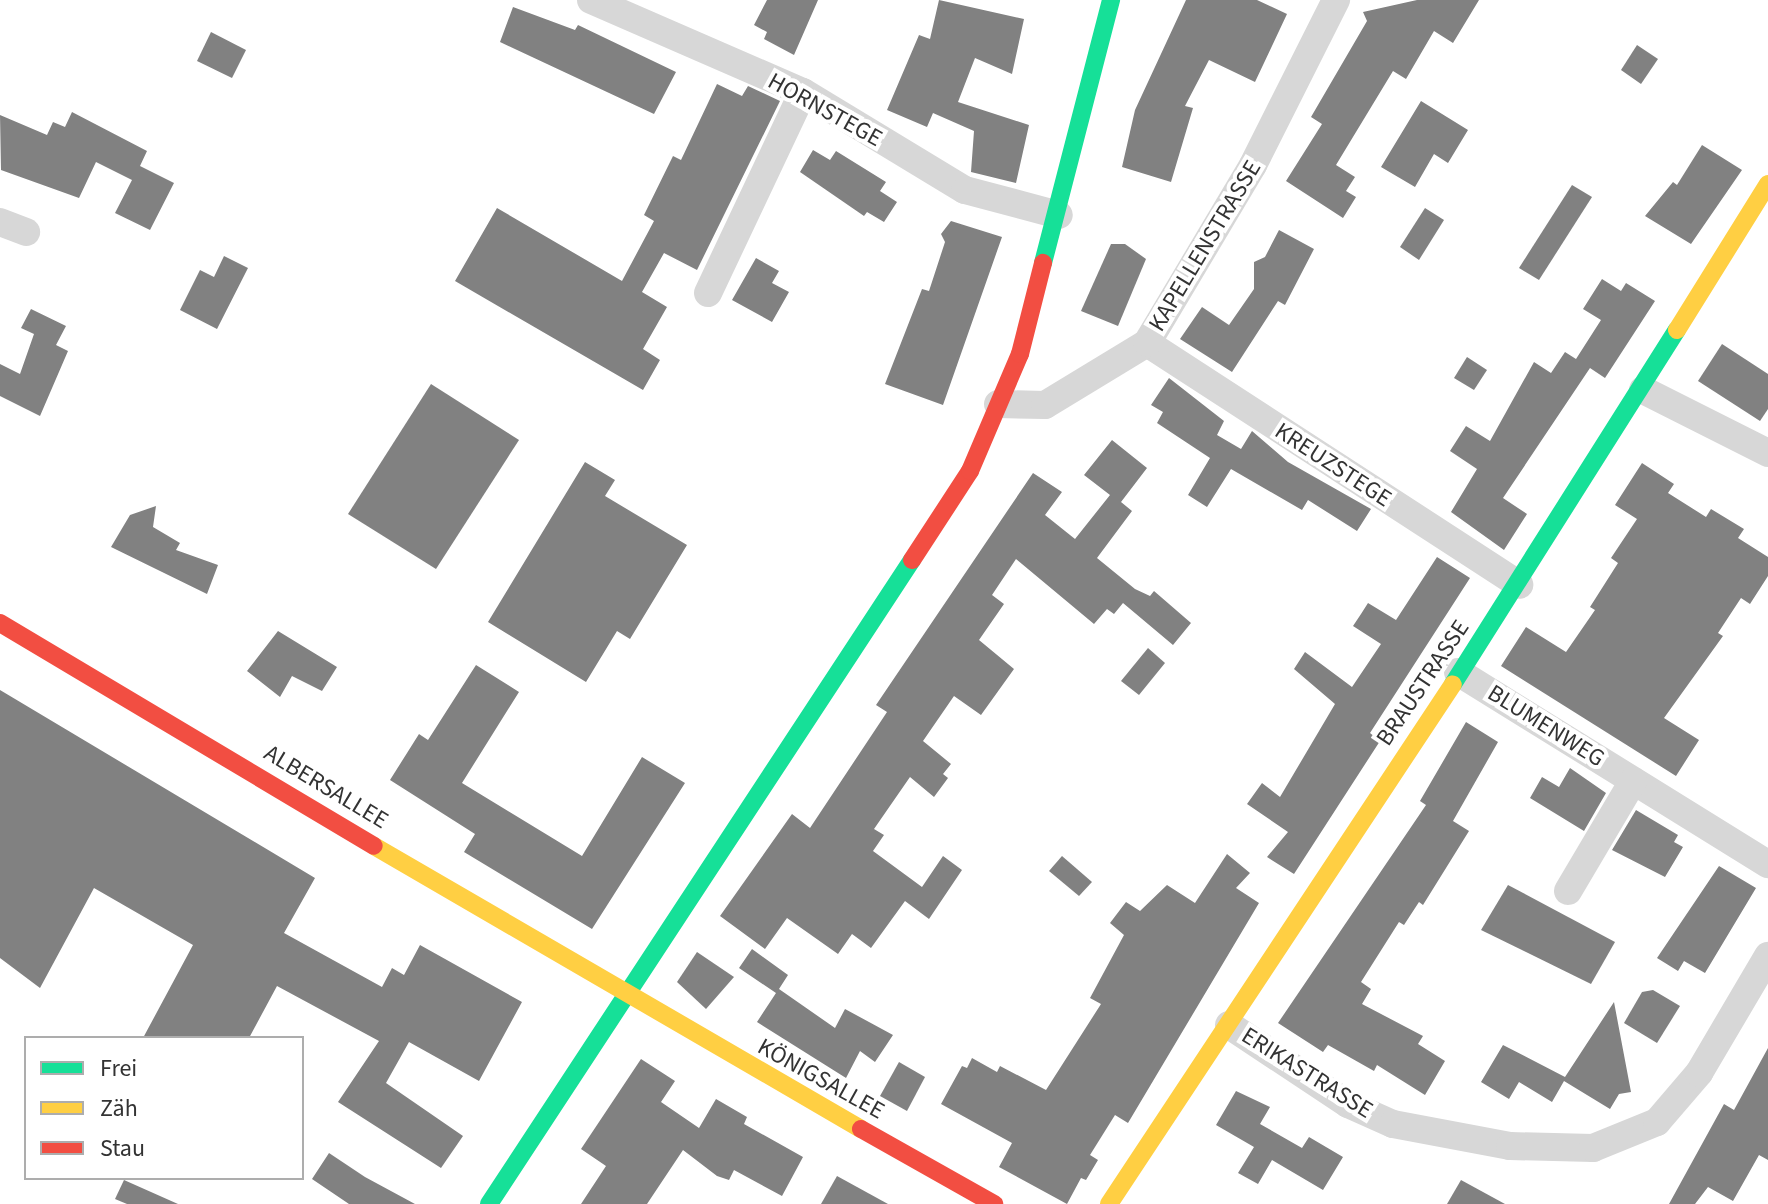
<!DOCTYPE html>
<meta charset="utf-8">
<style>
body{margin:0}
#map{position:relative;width:1768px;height:1204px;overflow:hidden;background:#fff;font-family:"Source Sans 3",sans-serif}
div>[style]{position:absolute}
.building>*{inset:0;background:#818181}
.street>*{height:28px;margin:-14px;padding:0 14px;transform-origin:14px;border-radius:14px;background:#d7d7d7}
.fast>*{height:18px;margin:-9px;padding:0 9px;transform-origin:9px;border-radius:9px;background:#16e098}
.slow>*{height:18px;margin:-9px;padding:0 9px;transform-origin:9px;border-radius:9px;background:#ffcf43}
.jam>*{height:18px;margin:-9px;padding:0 9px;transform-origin:9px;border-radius:9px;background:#f24e42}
span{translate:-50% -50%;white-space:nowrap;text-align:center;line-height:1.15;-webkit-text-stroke:8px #fff;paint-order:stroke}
.street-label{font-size:24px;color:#333}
.legend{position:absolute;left:24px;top:1036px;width:280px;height:144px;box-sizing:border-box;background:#fff;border:2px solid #adadad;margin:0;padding:10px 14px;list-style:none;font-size:24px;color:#333}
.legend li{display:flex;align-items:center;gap:16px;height:40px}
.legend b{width:40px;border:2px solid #adadad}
</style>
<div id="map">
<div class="building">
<div style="clip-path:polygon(767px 0,818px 0,794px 55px,764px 39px,767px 32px,754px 25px)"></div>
<div style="clip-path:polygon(939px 0,1024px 19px,1012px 74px,975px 58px,958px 102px,1029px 125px,1016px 183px,971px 172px,974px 131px,933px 113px,927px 127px,887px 110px,919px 35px,930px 39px)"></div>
<div style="clip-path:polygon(1186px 0,1257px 0,1287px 14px,1255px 82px,1209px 60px,1185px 106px,1193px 108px,1171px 182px,1122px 167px,1135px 110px)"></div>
<div style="clip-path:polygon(1417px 0,1479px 0,1453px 43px,1434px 31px,1406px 79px,1393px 71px,1336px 165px,1355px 177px,1346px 191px,1356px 197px,1343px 218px,1286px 181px,1322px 124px,1311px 117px,1367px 21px,1363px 12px)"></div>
<div style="clip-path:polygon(513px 7px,575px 30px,578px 25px,676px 72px,654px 114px,500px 42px)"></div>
<div style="clip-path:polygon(211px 32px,246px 50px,232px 78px,197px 61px)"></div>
<div style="clip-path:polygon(1637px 45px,1658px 59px,1641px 84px,1621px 70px)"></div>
<div style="clip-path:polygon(717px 84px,742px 96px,748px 86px,780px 101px,697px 270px,664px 253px,642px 292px,667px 307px,643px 349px,660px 360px,643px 390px,455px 281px,497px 208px,622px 281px,654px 221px,644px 215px,673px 156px,681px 160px)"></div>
<div style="clip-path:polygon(1421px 101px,1468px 130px,1448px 163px,1434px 154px,1415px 187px,1381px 167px)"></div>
<div style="clip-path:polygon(72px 112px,147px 151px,140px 166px,174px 183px,150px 230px,115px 213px,132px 180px,96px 162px,79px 198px,1px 170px,0 115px,47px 135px,53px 122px,65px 127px)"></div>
<div style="clip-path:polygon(1702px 145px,1742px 170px,1691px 244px,1645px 216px,1673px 182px,1677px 185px)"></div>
<div style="clip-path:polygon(813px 150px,830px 160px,836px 151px,886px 182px,880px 191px,897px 202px,884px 222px,867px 212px,864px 216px,800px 172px)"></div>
<div style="clip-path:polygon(1572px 185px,1592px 197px,1539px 280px,1519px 268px)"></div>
<div style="clip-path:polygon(1425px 208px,1444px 220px,1419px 260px,1400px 247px)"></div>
<div style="clip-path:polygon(951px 221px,1002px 237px,943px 405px,885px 384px,922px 289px,929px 291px,945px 242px,941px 234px)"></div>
<div style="clip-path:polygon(1279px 230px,1314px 249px,1285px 305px,1278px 301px,1232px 372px,1180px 339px,1202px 307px,1229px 325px,1254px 289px,1254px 262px,1265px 257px)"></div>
<div style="clip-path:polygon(1111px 244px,1125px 244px,1146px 259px,1118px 326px,1081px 311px)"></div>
<div style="clip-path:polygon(224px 256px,248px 268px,217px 329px,180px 310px,200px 270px,214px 277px)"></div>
<div style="clip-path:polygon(756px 258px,779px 271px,772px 283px,789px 292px,772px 322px,732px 300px)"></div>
<div style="clip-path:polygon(1602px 279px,1621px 291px,1626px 283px,1655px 301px,1605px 378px,1590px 368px,1503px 498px,1527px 514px,1504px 550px,1451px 512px,1477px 469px,1450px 451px,1466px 426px,1490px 441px,1534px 362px,1551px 373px,1565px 352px,1576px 359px,1601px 320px,1583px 309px)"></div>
<div style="clip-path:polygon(31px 309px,66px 326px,56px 345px,68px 351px,40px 416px,0 396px,0 364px,20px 374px,34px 334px,21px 328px)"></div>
<div style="clip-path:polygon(1722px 344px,1768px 374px,1768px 409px,1760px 421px,1698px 381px)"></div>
<div style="clip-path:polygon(1467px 357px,1487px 370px,1474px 390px,1454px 378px)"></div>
<div style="clip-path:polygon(1169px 378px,1224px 421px,1217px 435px,1241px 449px,1252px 431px,1288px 462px,1371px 509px,1357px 531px,1308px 500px,1302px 510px,1231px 469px,1207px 507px,1188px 495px,1210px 458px,1157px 423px,1163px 412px,1151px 405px)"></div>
<div style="clip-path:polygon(431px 384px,519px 440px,436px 569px,348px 514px)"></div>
<div style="clip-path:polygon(1112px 440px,1147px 468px,1121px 502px,1132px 511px,1097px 558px,1135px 589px,1150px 596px,1154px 591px,1191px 623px,1173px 645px,1123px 603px,1114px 614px,1107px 609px,1094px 624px,1016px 559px,992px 595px,1004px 604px,979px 640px,1014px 669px,981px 715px,954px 696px,923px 741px,951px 764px,943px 774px,948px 778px,934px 797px,910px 777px,874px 829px,884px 835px,873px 851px,922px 887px,943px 856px,962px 870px,929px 919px,905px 901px,871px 948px,852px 934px,838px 954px,787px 918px,765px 949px,720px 916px,792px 814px,810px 828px,887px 712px,876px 705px,1033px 473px,1062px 492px,1045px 515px,1075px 539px,1110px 495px,1084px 475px)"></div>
<div style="clip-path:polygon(585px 462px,615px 480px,605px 496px,687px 545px,630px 639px,617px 631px,586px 682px,488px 622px)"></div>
<div style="clip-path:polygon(1642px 463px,1674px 484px,1668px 493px,1706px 517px,1711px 509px,1744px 529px,1738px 538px,1768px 557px,1768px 576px,1750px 604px,1741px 598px,1718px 633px,1723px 636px,1664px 718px,1699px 740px,1676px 776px,1501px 666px,1526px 627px,1566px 652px,1595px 610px,1590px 607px,1618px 563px,1611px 558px,1637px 519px,1615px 505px)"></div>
<div style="clip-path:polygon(156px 506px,153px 527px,180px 543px,176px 550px,218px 565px,207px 594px,111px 547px,130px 515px)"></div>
<div style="clip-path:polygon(1437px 557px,1470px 578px,1370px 733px,1380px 741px,1294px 874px,1267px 857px,1288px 832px,1247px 804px,1262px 783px,1280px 797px,1335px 704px,1294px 669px,1305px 652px,1352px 687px,1381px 644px,1353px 626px,1361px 614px,1368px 603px,1396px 620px)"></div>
<div style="clip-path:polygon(278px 631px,337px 667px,322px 691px,292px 676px,280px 697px,247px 671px)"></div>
<div style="clip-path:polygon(1148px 648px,1165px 663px,1139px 695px,1121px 681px)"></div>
<div style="clip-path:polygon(476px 665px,519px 692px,462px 783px,582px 856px,642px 757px,685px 783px,592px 929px,464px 852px,475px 834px,390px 780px,419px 734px,428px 740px)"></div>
<div style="clip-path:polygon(0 690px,315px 878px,284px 933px,382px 987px,392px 968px,404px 975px,420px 945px,522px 1002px,479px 1081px,409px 1042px,386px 1083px,463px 1136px,441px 1168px,338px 1102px,379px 1041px,277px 986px,249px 1038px,143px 1038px,193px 945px,94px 888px,40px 988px,0 958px)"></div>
<div style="clip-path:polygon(1466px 722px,1498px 742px,1453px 821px,1469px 831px,1423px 905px,1419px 902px,1404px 925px,1399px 922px,1361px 982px,1371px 989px,1362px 1004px,1423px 1036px,1418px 1044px,1445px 1061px,1425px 1095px,1377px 1065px,1374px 1071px,1328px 1045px,1323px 1052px,1278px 1023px,1426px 805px,1420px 801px)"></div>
<div style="clip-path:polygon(1570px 768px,1606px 793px,1584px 831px,1530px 798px,1542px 777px,1559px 787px)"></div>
<div style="clip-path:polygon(1636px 810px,1678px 835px,1674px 842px,1683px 847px,1665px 877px,1612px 850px)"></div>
<div style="clip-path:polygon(1227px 854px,1250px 873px,1236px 888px,1259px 903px,1128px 1123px,1115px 1115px,1090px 1155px,1098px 1160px,1086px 1180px,1081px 1178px,1067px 1204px,999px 1167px,1012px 1143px,941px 1104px,962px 1066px,967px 1068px,972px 1058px,997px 1072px,1000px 1066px,1046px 1090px,1101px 1004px,1090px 998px,1124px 935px,1110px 923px,1126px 902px,1140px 911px,1167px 885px,1195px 903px)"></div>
<div style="clip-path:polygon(1062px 856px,1092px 882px,1079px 896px,1049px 871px)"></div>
<div style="clip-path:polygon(1719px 866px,1756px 888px,1705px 973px,1684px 961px,1678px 971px,1657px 958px)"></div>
<div style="clip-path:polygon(1508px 885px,1615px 942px,1591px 984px,1481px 930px)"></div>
<div style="clip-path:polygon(752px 949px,788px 975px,779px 989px,835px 1028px,845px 1009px,893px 1035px,875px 1062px,860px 1051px,846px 1078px,757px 1022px,776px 993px,739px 968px)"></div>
<div style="clip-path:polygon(697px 952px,734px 977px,706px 1009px,677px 982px)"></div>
<div style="clip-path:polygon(1653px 990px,1680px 1006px,1657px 1043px,1624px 1023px,1642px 992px)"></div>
<div style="clip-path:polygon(1614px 1002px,1631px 1092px,1619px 1094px,1610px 1109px,1564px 1081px,1552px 1102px,1519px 1082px,1509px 1099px,1481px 1082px,1503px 1045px,1565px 1077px)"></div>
<div style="clip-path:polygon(1768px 1048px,1768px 1160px,1759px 1155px,1733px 1201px,1708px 1187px,1695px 1204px,1669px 1204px,1724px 1104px,1734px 1110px)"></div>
<div style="clip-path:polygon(641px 1059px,675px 1081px,661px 1102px,699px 1128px,716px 1099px,747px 1117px,744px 1124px,803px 1157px,782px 1196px,734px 1170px,729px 1180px,717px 1176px,683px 1150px,647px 1204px,581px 1204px,606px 1166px,581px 1149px)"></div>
<div style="clip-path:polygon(899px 1062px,925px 1077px,907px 1111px,880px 1096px)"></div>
<div style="clip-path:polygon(1236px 1091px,1270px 1107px,1260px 1124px,1302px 1148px,1309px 1137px,1343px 1157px,1323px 1190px,1272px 1160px,1258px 1184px,1238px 1173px,1254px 1147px,1216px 1125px)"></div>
<div style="clip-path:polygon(329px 1153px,365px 1177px,415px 1204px,349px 1204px,312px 1179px)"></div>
<div style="clip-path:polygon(837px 1176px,888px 1204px,821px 1204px)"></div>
<div style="clip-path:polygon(124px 1180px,178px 1204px,127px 1204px,115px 1199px)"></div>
<div style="clip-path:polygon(1461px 1180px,1505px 1204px,1447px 1204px)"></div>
</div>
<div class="street">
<div style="left:591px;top:0;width:231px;rotate:23.5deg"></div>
<div style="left:803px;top:92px;width:189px;rotate:31.2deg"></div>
<div style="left:965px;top:190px;width:97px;rotate:14.9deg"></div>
<div style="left:0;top:222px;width:28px;rotate:21deg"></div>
<div style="left:708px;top:293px;width:222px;rotate:-64.7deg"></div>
<div style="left:1147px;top:343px;width:444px;rotate:33deg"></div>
<div style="left:1643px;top:390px;width:140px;rotate:26.7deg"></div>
<div style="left:998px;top:404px;width:47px;rotate:1.2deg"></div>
<div style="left:1045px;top:405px;width:119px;rotate:-31.3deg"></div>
<div style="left:1147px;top:343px;width:207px;rotate:-59.2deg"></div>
<div style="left:1253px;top:165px;width:185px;rotate:-63.3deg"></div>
<div style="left:1458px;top:672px;width:365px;rotate:31.8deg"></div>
<div style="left:1568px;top:891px;width:128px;rotate:-59.4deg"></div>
<div style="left:1229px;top:1025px;width:143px;rotate:33.6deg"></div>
<div style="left:1348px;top:1104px;width:49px;rotate:24deg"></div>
<div style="left:1393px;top:1124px;width:119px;rotate:10.6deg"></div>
<div style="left:1510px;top:1146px;width:83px;rotate:1.4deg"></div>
<div style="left:1593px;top:1148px;width:69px;rotate:-22.1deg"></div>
<div style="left:1657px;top:1122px;width:65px;rotate:-49.4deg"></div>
<div style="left:1699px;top:1073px;width:136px;rotate:-59.5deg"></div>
</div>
<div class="fast">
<div style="left:1043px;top:263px;width:272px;rotate:-75.5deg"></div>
<div style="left:1453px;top:684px;width:419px;rotate:-57.7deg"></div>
<div style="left:489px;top:1204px;width:770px;rotate:-56.7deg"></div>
</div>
<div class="slow">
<div style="left:1677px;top:330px;width:172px;rotate:-58.1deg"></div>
<div style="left:374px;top:846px;width:563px;rotate:30.16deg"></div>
<div style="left:1109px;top:1204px;width:623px;rotate:-56.51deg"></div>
</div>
<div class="jam">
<div style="left:912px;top:560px;width:106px;rotate:-56.9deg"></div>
<div style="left:970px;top:471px;width:127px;rotate:-66.9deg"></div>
<div style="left:1020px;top:354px;width:94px;rotate:-75.8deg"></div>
<div style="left:0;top:623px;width:435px;rotate:30.8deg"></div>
<div style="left:861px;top:1129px;width:153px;rotate:29.4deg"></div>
</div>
<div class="street-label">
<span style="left:825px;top:110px;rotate:29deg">HORNSTEGE</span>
<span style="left:1205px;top:246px;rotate:-59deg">KAPELLENSTRASSE</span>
<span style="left:1333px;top:465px;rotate:33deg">KREUZSTEGE</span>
<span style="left:1423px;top:683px;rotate:-56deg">BRAUSTRASSE</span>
<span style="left:1546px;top:726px;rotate:32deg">BLUMENWEG</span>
<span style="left:326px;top:787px;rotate:31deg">ALBERSALLEE</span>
<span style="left:1307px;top:1073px;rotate:32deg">ERIKASTRASSE</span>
<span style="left:821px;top:1079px;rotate:29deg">KÖNIGSALLEE</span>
</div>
<ul class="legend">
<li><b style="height:10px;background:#16e098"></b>Frei</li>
<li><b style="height:10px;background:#ffcf43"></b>Zäh</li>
<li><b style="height:10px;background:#f24e42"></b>Stau</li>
</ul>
</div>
